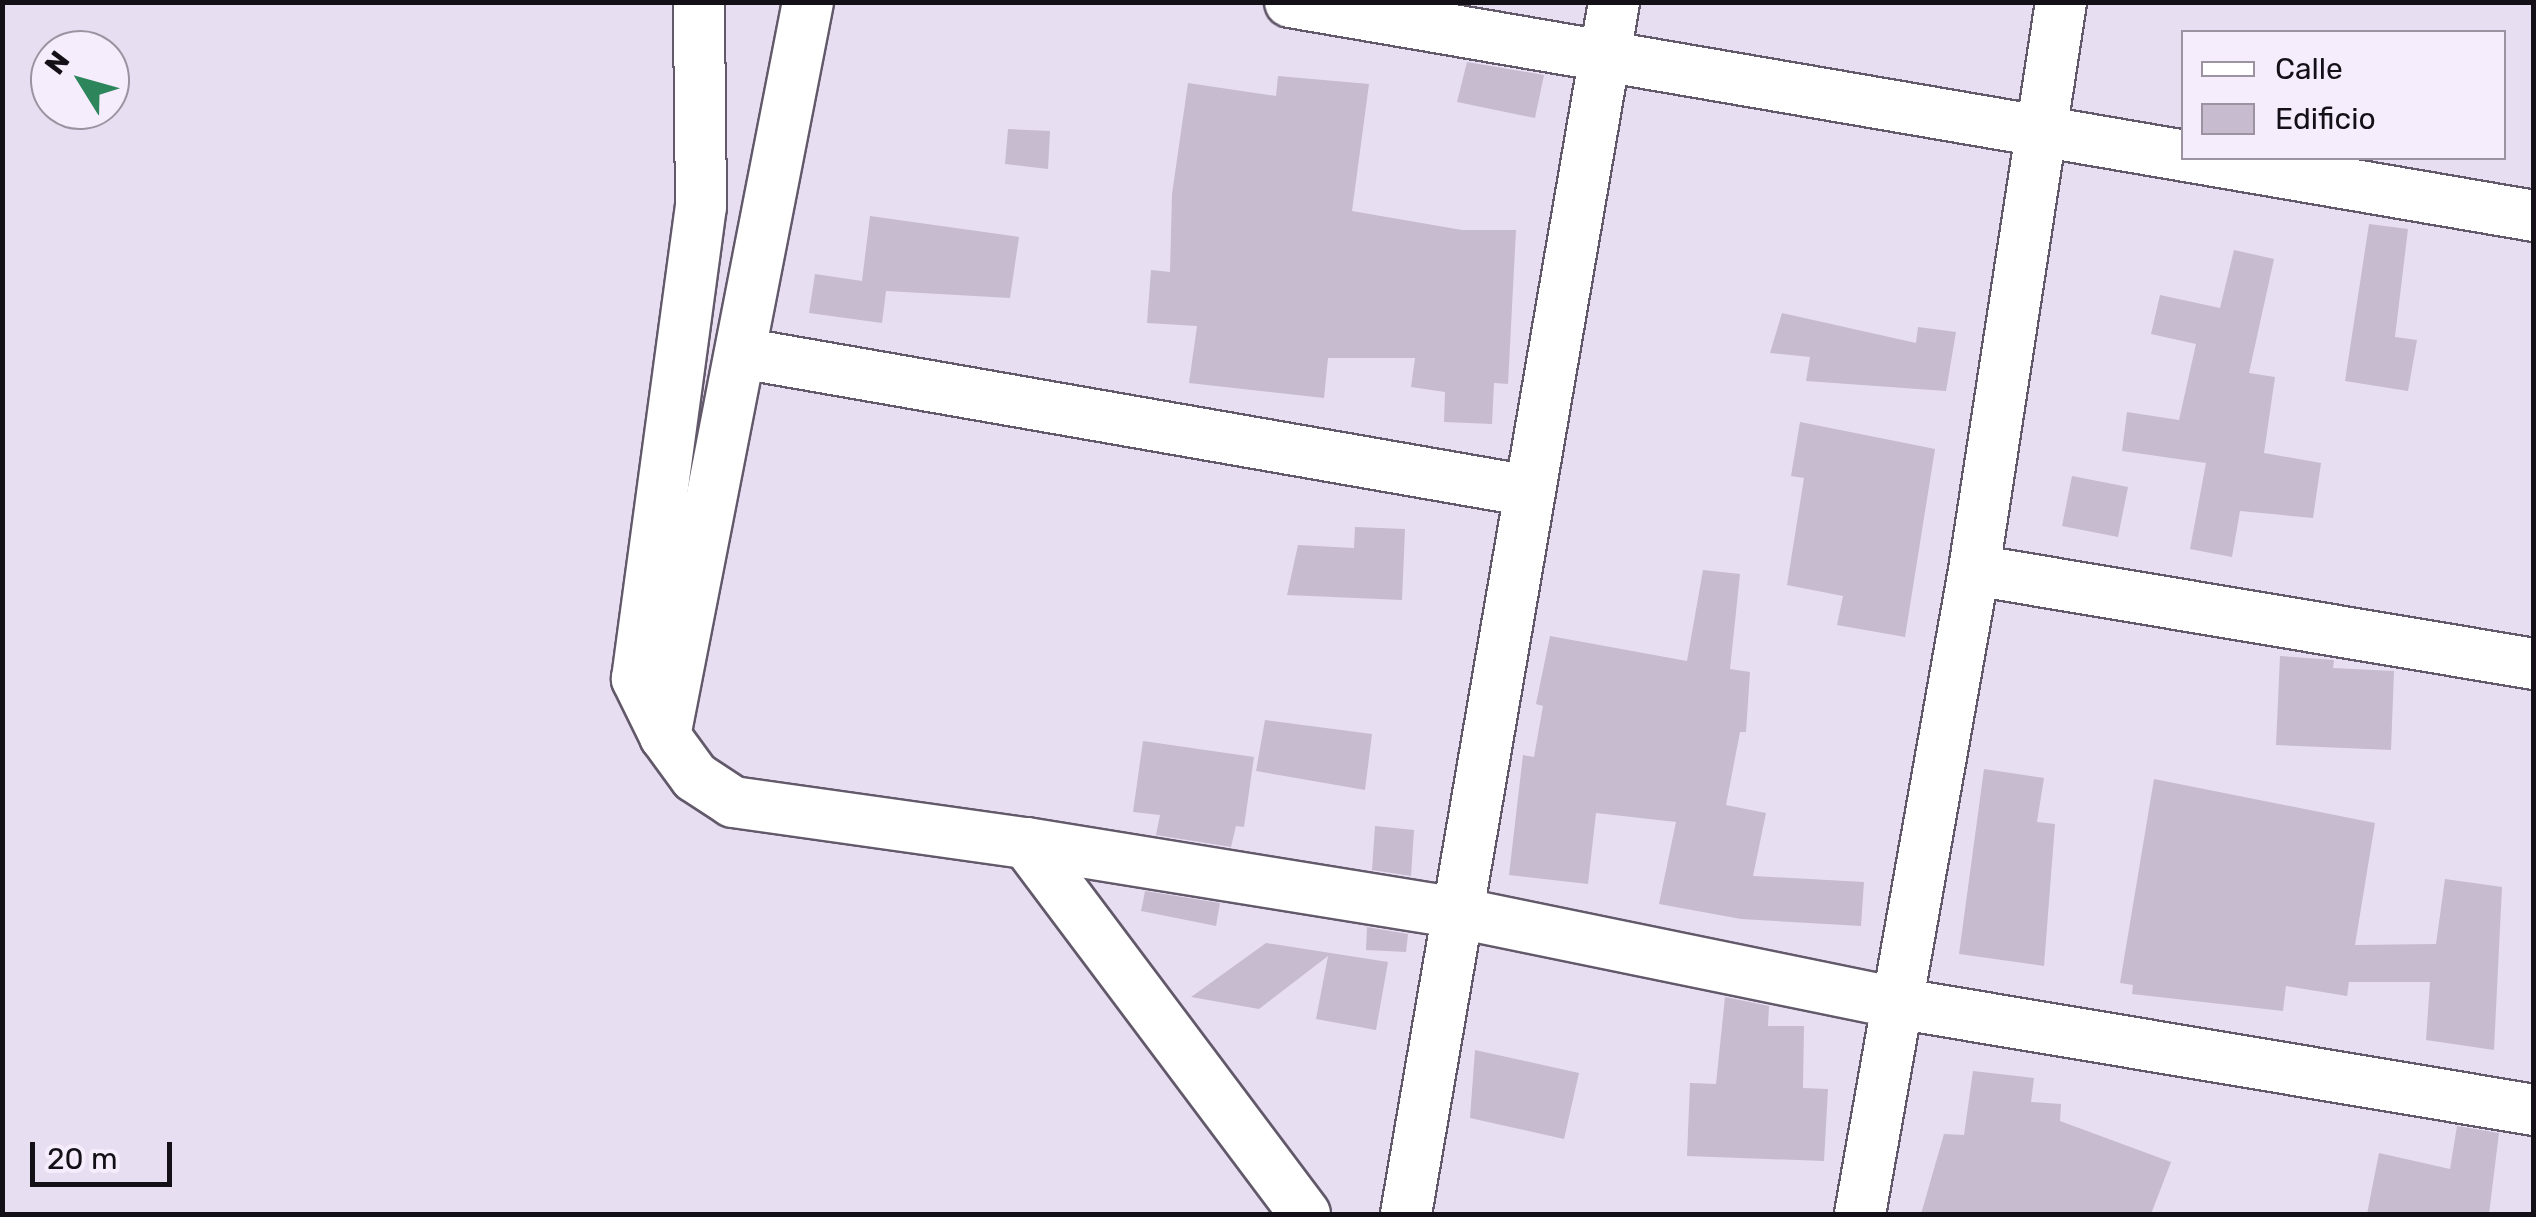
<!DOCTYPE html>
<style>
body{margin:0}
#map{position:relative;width:2536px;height:1217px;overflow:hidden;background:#e8def2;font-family:Rubik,sans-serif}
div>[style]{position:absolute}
.building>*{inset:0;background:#c6bbcf}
.roads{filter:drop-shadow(2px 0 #62596a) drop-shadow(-2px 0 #62596a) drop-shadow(0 2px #62596a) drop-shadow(0 -2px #62596a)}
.street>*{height:50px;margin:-25px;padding:0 25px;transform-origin:25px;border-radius:25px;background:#fff}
span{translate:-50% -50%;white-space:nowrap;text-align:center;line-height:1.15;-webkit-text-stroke:9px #f5ecfc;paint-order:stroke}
.frame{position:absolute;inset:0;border:5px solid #141017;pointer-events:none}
.legend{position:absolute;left:2181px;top:30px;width:325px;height:130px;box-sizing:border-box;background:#f5ecfc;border:2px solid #9b94a0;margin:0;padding:12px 18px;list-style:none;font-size:30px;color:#141017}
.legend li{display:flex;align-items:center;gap:20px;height:50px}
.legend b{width:50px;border:2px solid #9b94a0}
.north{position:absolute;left:30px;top:30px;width:100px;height:100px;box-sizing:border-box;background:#f5ecfc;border:2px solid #9b94a0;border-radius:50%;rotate:307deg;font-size:28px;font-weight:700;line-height:40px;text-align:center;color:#141017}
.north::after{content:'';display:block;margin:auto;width:35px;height:45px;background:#2c855b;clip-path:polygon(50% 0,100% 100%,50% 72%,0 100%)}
.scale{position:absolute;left:30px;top:1142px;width:142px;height:45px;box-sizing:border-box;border:5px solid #141017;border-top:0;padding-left:12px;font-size:30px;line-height:35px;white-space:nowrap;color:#141017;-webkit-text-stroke:8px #f5ecfc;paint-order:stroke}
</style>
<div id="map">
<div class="building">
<div style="clip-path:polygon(1467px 62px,1544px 75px,1535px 118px,1457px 102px)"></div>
<div style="clip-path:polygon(1278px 76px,1369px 84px,1352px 211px,1462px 230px,1516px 230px,1508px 384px,1494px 383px,1492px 424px,1444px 422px,1445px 392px,1411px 387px,1415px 358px,1328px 358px,1324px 398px,1189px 383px,1197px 326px,1147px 323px,1151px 270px,1170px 272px,1172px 194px,1188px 83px,1276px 96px)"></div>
<div style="clip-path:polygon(1008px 129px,1050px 131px,1048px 169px,1005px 164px)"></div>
<div style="clip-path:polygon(870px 216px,1019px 237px,1010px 298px,886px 291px,882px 323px,809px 313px,815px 274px,862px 281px)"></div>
<div style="clip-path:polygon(2369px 224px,2408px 229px,2395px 337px,2417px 340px,2408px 391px,2345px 381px)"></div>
<div style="clip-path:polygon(2234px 250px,2274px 259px,2249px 373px,2275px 377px,2264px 453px,2321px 463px,2313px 518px,2240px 511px,2232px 557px,2190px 549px,2206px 463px,2122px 451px,2127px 412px,2179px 420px,2196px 344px,2151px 334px,2160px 295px,2220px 308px)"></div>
<div style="clip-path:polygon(1782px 313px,1916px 343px,1918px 327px,1956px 332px,1946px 391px,1806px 381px,1810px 357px,1770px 353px)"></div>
<div style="clip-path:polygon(1800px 422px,1935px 449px,1905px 637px,1837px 625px,1843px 596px,1787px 585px,1804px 478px,1791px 476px)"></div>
<div style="clip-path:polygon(2072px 476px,2128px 487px,2118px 537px,2062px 526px)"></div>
<div style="clip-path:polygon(1355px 527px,1405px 529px,1402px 600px,1287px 595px,1298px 545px,1354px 548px)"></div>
<div style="clip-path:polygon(1703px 570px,1740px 574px,1730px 669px,1750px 672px,1746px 732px,1740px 732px,1726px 805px,1766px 813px,1753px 876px,1864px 882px,1861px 926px,1741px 919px,1659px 904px,1676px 822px,1596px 813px,1588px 884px,1509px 875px,1523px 755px,1534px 757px,1543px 706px,1536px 704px,1550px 636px,1687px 661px)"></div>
<div style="clip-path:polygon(2280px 656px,2334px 660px,2333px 668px,2394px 671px,2391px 750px,2276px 745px)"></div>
<div style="clip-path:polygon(1265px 720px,1372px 734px,1365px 790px,1256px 771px)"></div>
<div style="clip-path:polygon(1143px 741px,1254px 757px,1244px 827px,1236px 826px,1231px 847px,1156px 835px,1160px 815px,1133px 812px)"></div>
<div style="clip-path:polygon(1984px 769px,2044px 778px,2037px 822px,2055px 824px,2044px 966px,1959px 954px)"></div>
<div style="clip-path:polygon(2154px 779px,2375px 823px,2355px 945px,2436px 944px,2445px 879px,2502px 887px,2494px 1050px,2426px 1040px,2430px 982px,2349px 982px,2347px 996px,2286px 986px,2283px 1011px,2132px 994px,2133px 985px,2120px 983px)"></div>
<div style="clip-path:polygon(1375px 826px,1414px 830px,1411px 876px,1372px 870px)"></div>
<div style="clip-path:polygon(1145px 891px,1220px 903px,1216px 926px,1141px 911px)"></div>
<div style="clip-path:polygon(1367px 927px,1408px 934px,1406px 952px,1366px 950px)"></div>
<div style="clip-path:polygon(1266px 943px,1388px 962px,1376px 1030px,1316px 1019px,1328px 956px,1259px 1009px,1191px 997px)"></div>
<div style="clip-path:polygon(1725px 997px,1769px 1006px,1768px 1026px,1804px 1026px,1803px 1088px,1828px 1089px,1824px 1161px,1687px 1156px,1690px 1083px,1716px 1084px)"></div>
<div style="clip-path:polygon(1475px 1050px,1579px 1073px,1564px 1139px,1470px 1118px)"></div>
<div style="clip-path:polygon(1973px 1071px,2034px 1078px,2031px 1102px,2061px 1104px,2060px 1121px,2171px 1162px,2151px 1214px,1921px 1214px,1944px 1134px,1964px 1135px)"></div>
<div style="clip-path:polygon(2457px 1126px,2499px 1133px,2489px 1214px,2367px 1214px,2379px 1153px,2450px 1169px)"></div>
</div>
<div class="roads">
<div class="street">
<div style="left:808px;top:2px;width:748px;rotate:101.02deg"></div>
<div style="left:665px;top:736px;width:51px;rotate:53.8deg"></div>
<div style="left:695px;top:777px;width:45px;rotate:33.3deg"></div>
<div style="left:733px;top:802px;width:296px;rotate:8deg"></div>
<div style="left:1290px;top:2px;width:1262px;rotate:9.76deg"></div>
<div style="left:741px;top:353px;width:800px;rotate:9.93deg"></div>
<div style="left:1974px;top:570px;width:568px;rotate:9.53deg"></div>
<div style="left:665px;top:736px;width:64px;rotate:-116.2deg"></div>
<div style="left:637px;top:679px;width:476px;rotate:-82.3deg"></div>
<div style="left:701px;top:207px;width:205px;rotate:-90.6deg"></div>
<div style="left:1305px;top:1214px;width:464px;rotate:-126.9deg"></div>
<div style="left:1026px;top:843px;width:434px;rotate:9.2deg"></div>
<div style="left:1454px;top:912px;width:451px;rotate:11.6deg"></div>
<div style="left:1896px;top:1003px;width:647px;rotate:9.52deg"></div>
<div style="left:1406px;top:1214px;width:1230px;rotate:-80.26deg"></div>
<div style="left:1860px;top:1214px;width:654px;rotate:-79.96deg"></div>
<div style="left:1974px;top:570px;width:575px;rotate:-81.29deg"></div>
</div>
</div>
<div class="frame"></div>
<ul class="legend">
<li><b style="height:12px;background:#fff"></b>Calle</li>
<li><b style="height:28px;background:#c6bbcf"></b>Edificio</li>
</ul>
<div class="north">N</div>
<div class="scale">20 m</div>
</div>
